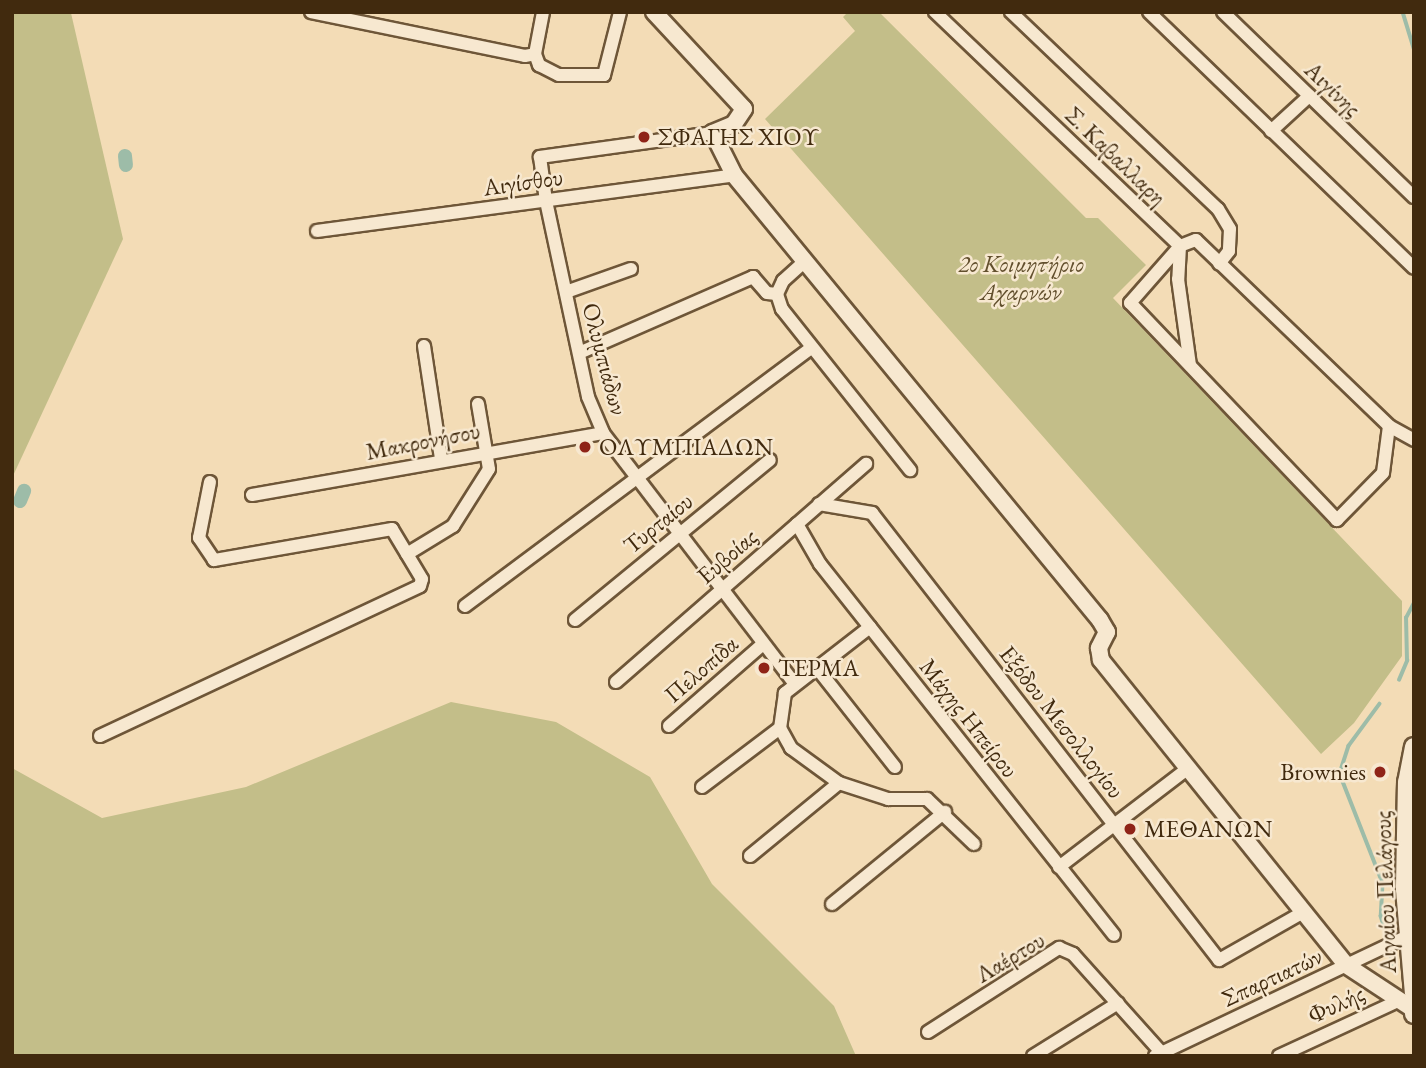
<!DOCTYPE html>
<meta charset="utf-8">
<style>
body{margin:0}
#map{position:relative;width:1426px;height:1068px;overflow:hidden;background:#f3dcb6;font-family:"EB Garamond",serif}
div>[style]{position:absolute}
.green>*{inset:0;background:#c3be89}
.stream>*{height:3.5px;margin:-1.75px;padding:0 1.75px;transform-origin:1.75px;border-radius:1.75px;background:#9dbca8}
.canal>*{height:14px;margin:-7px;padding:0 7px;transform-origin:7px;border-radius:7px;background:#9dbca8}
.roads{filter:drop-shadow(2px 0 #6e5638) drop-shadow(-2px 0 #6e5638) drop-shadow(0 2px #6e5638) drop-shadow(0 -2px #6e5638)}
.minor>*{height:12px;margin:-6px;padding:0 6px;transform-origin:6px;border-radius:6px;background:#f7e8d0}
.tertiary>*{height:16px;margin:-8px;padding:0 8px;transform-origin:8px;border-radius:8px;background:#f7e8d0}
.secondary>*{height:18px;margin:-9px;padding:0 9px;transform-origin:9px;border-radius:9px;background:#f7e8d0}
.dots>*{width:19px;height:19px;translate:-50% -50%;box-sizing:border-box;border:4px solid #f7e8d0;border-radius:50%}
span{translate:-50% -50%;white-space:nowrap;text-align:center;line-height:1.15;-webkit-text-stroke:5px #f7e8d0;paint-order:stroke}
.street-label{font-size:24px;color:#412a0e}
.poi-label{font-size:24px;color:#412a0e}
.left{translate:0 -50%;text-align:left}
.right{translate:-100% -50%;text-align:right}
.park-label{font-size:24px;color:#624f2d;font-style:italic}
.frame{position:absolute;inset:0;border:14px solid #412a0e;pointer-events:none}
</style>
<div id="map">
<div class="green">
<div style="clip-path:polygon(12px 12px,71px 13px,123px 239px,12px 478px)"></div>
<div style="clip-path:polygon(848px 12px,879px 12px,1086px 218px,1098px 218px,1146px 265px,1113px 298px,1402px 601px,1402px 656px,1354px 723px,1321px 754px,765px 119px,855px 31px,843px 17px)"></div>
<div style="clip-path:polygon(451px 702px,556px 722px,650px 777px,712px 884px,834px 1006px,856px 1056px,12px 1056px,12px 768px,102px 818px,246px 787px)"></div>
</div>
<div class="stream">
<div style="left:1403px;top:12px;width:38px;rotate:73deg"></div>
<div style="left:1399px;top:680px;width:21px;rotate:-67deg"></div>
<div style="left:1407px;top:661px;width:43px;rotate:-91.3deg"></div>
<div style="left:1406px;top:618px;width:17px;rotate:-62deg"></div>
<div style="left:1380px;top:704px;width:52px;rotate:126.4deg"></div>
<div style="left:1349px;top:746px;width:29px;rotate:108deg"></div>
<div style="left:1340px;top:774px;width:117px;rotate:68.5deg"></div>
<div style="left:1383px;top:883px;width:33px;rotate:93deg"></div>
<div style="left:1381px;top:916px;width:25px;rotate:72deg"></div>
<div style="left:1391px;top:947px;width:20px;rotate:87deg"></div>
</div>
<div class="canal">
<div style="left:125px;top:156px;width:9px;rotate:84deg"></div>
<div style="left:20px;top:501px;width:11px;rotate:-68deg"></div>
</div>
<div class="roads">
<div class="minor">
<div style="left:311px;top:12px;width:218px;rotate:11.6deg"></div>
<div style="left:525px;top:56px;width:10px;rotate:-11deg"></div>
<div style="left:535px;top:54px;width:43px;rotate:-79.2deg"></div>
<div style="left:935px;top:12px;width:339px;rotate:43.7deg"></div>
<div style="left:1180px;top:246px;width:33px;rotate:93deg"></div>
<div style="left:1178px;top:279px;width:87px;rotate:82.1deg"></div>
<div style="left:1011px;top:12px;width:286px;rotate:43.6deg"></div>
<div style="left:1218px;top:209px;width:23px;rotate:59deg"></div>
<div style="left:1230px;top:229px;width:22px;rotate:93deg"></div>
<div style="left:1229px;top:251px;width:16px;rotate:128deg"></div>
<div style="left:1149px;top:12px;width:368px;rotate:44deg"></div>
<div style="left:1223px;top:12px;width:266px;rotate:44.1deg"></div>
<div style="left:535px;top:54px;width:12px;rotate:70deg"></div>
<div style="left:539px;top:65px;width:22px;rotate:27deg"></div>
<div style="left:559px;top:75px;width:45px"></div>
<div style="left:604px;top:75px;width:65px;rotate:-75.7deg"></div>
<div style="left:1271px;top:131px;width:52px;rotate:-42.6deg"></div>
<div style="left:713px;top:133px;width:175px;rotate:172.1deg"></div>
<div style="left:540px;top:157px;width:44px;rotate:82.2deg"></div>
<div style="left:546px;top:201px;width:200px;rotate:77.9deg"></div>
<div style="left:588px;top:397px;width:39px;rotate:67deg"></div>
<div style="left:603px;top:433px;width:316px;rotate:52.6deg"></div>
<div style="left:317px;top:231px;width:421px;rotate:-7.6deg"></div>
<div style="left:1196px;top:240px;width:268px;rotate:43.9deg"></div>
<div style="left:1389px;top:426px;width:47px;rotate:97.3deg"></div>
<div style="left:1383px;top:473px;width:66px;rotate:134.4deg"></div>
<div style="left:1337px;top:520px;width:300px;rotate:-133.6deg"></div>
<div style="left:1130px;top:303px;width:76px;rotate:-48.7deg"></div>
<div style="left:1180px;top:246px;width:17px;rotate:-21deg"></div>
<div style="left:804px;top:262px;width:28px;rotate:138deg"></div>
<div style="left:783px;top:281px;width:14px;rotate:115deg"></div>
<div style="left:777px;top:294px;width:16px;rotate:72deg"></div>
<div style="left:782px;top:309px;width:206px;rotate:51.5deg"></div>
<div style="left:566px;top:292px;width:69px;rotate:-19.5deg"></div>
<div style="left:424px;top:346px;width:113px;rotate:81.4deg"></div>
<div style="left:579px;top:353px;width:190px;rotate:-23.6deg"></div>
<div style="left:753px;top:277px;width:21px;rotate:49deg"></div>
<div style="left:767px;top:293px;width:10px;rotate:6deg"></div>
<div style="left:1389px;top:426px;width:29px;rotate:29deg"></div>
<div style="left:252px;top:495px;width:356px;rotate:-10deg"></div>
<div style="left:819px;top:504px;width:54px;rotate:9.6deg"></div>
<div style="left:872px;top:513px;width:566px;rotate:52.18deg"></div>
<div style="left:1219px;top:960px;width:93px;rotate:-29.6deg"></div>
<div style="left:797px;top:524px;width:46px;rotate:60.1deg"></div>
<div style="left:820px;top:564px;width:473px;rotate:51.6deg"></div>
<div style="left:407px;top:554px;width:54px;rotate:-31.3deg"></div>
<div style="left:453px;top:526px;width:67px;rotate:-57.7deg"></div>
<div style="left:489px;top:469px;width:66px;rotate:-99.6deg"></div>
<div style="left:465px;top:606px;width:430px;rotate:-36.7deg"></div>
<div style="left:575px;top:620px;width:252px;rotate:-39.4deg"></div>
<div style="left:870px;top:627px;width:108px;rotate:142.2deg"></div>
<div style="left:785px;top:693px;width:35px;rotate:98deg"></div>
<div style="left:780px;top:728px;width:23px;rotate:61deg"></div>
<div style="left:791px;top:748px;width:59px;rotate:36.1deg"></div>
<div style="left:839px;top:783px;width:52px;rotate:18.1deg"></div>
<div style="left:888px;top:799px;width:39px"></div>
<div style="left:927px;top:799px;width:65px;rotate:43.8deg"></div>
<div style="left:817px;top:668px;width:126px;rotate:51.8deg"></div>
<div style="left:616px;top:682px;width:332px;rotate:-41.1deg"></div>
<div style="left:669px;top:726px;width:123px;rotate:-41.1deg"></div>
<div style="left:100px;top:736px;width:353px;rotate:-25.1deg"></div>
<div style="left:420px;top:586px;width:7px;rotate:-74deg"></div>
<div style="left:422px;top:579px;width:58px;rotate:-121deg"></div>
<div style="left:392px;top:529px;width:181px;rotate:170.1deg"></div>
<div style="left:214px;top:560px;width:27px;rotate:-124deg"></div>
<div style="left:199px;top:538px;width:57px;rotate:-78.9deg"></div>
<div style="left:702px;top:787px;width:98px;rotate:-37.1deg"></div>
<div style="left:750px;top:856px;width:115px;rotate:-39.4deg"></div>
<div style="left:1059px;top:867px;width:160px;rotate:-37.4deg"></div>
<div style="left:832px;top:904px;width:146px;rotate:-39.2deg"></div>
<div style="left:928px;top:1032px;width:156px;rotate:-32.7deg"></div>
<div style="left:1059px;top:948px;width:15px;rotate:23deg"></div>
<div style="left:1073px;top:954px;width:132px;rotate:48.1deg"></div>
<div style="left:1033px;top:1056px;width:100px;rotate:-31.9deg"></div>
<div style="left:1155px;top:1056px;width:280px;rotate:-25.4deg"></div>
<div style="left:1279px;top:1056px;width:129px;rotate:-24.8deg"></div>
</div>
<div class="tertiary">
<div style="left:654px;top:12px;width:132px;rotate:47.1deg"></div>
<div style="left:744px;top:109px;width:18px;rotate:124deg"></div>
<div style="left:734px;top:124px;width:23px;rotate:157deg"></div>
<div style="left:713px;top:133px;width:47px;rotate:63.4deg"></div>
<div style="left:734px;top:175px;width:576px;rotate:50.56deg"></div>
<div style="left:1100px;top:620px;width:14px;rotate:60deg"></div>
<div style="left:1107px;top:632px;width:18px;rotate:117deg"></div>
<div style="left:1099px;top:648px;width:12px;rotate:81deg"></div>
<div style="left:1101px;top:660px;width:391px;rotate:51.2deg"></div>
<div style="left:1346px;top:965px;width:80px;rotate:33.3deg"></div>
</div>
<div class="secondary">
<div style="left:1414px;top:747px;width:36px;rotate:101deg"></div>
<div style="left:1407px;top:782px;width:107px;rotate:91.1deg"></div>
<div style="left:1405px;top:889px;width:104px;rotate:85.1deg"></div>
<div style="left:1414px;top:1003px;width:11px;rotate:90deg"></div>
</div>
</div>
<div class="dots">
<div style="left:644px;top:137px;background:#8f2418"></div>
<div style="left:585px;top:447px;background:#8f2418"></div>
<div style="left:764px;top:668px;background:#8f2418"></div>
<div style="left:1380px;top:772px;background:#8f2418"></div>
<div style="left:1130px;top:829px;background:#8f2418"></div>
</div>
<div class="street-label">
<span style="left:1333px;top:89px;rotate:44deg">Αιγίνης</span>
<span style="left:1116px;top:156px;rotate:44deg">Σ. Καβαλλαρη</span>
<span style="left:523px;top:182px;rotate:-8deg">Αιγίσθου</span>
<span style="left:605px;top:359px;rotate:75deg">Ολυμπιάδων</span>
<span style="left:423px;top:441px;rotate:-11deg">Μακρονήσου</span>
<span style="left:658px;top:523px;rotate:-39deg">Τυρταίου</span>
<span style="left:727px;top:556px;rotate:-41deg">Ευβοίας</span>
<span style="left:701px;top:669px;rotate:-41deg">Πελοπίδα</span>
<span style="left:969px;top:718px;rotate:52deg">Μάχης Ηπείρου</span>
<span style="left:1062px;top:722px;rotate:52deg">Εξόδου Μεσολλογίου</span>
<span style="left:1385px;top:892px;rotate:-92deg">Αιγαίου Πελάγους</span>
<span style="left:1010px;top:957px;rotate:-31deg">Λαέρτου</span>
<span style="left:1272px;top:977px;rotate:-25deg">Σπαρτιατών</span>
<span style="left:1336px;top:1004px;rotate:-25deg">Φυλής</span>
</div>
<div class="poi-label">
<span class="left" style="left:658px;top:137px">ΣΦΑΓΗΣ ΧΙΟΥ</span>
<span class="left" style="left:599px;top:447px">ΟΛΥΜΠΙΑΔΩΝ</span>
<span class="left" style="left:778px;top:668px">ΤΕΡΜΑ</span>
<span class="right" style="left:1366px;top:772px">Brownies</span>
<span class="left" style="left:1144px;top:829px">ΜΕΘΑΝΩΝ</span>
</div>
<div class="park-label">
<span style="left:1021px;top:278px">2ο Κοιμητήριο<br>Αχαρνών</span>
</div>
<div class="frame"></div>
</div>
